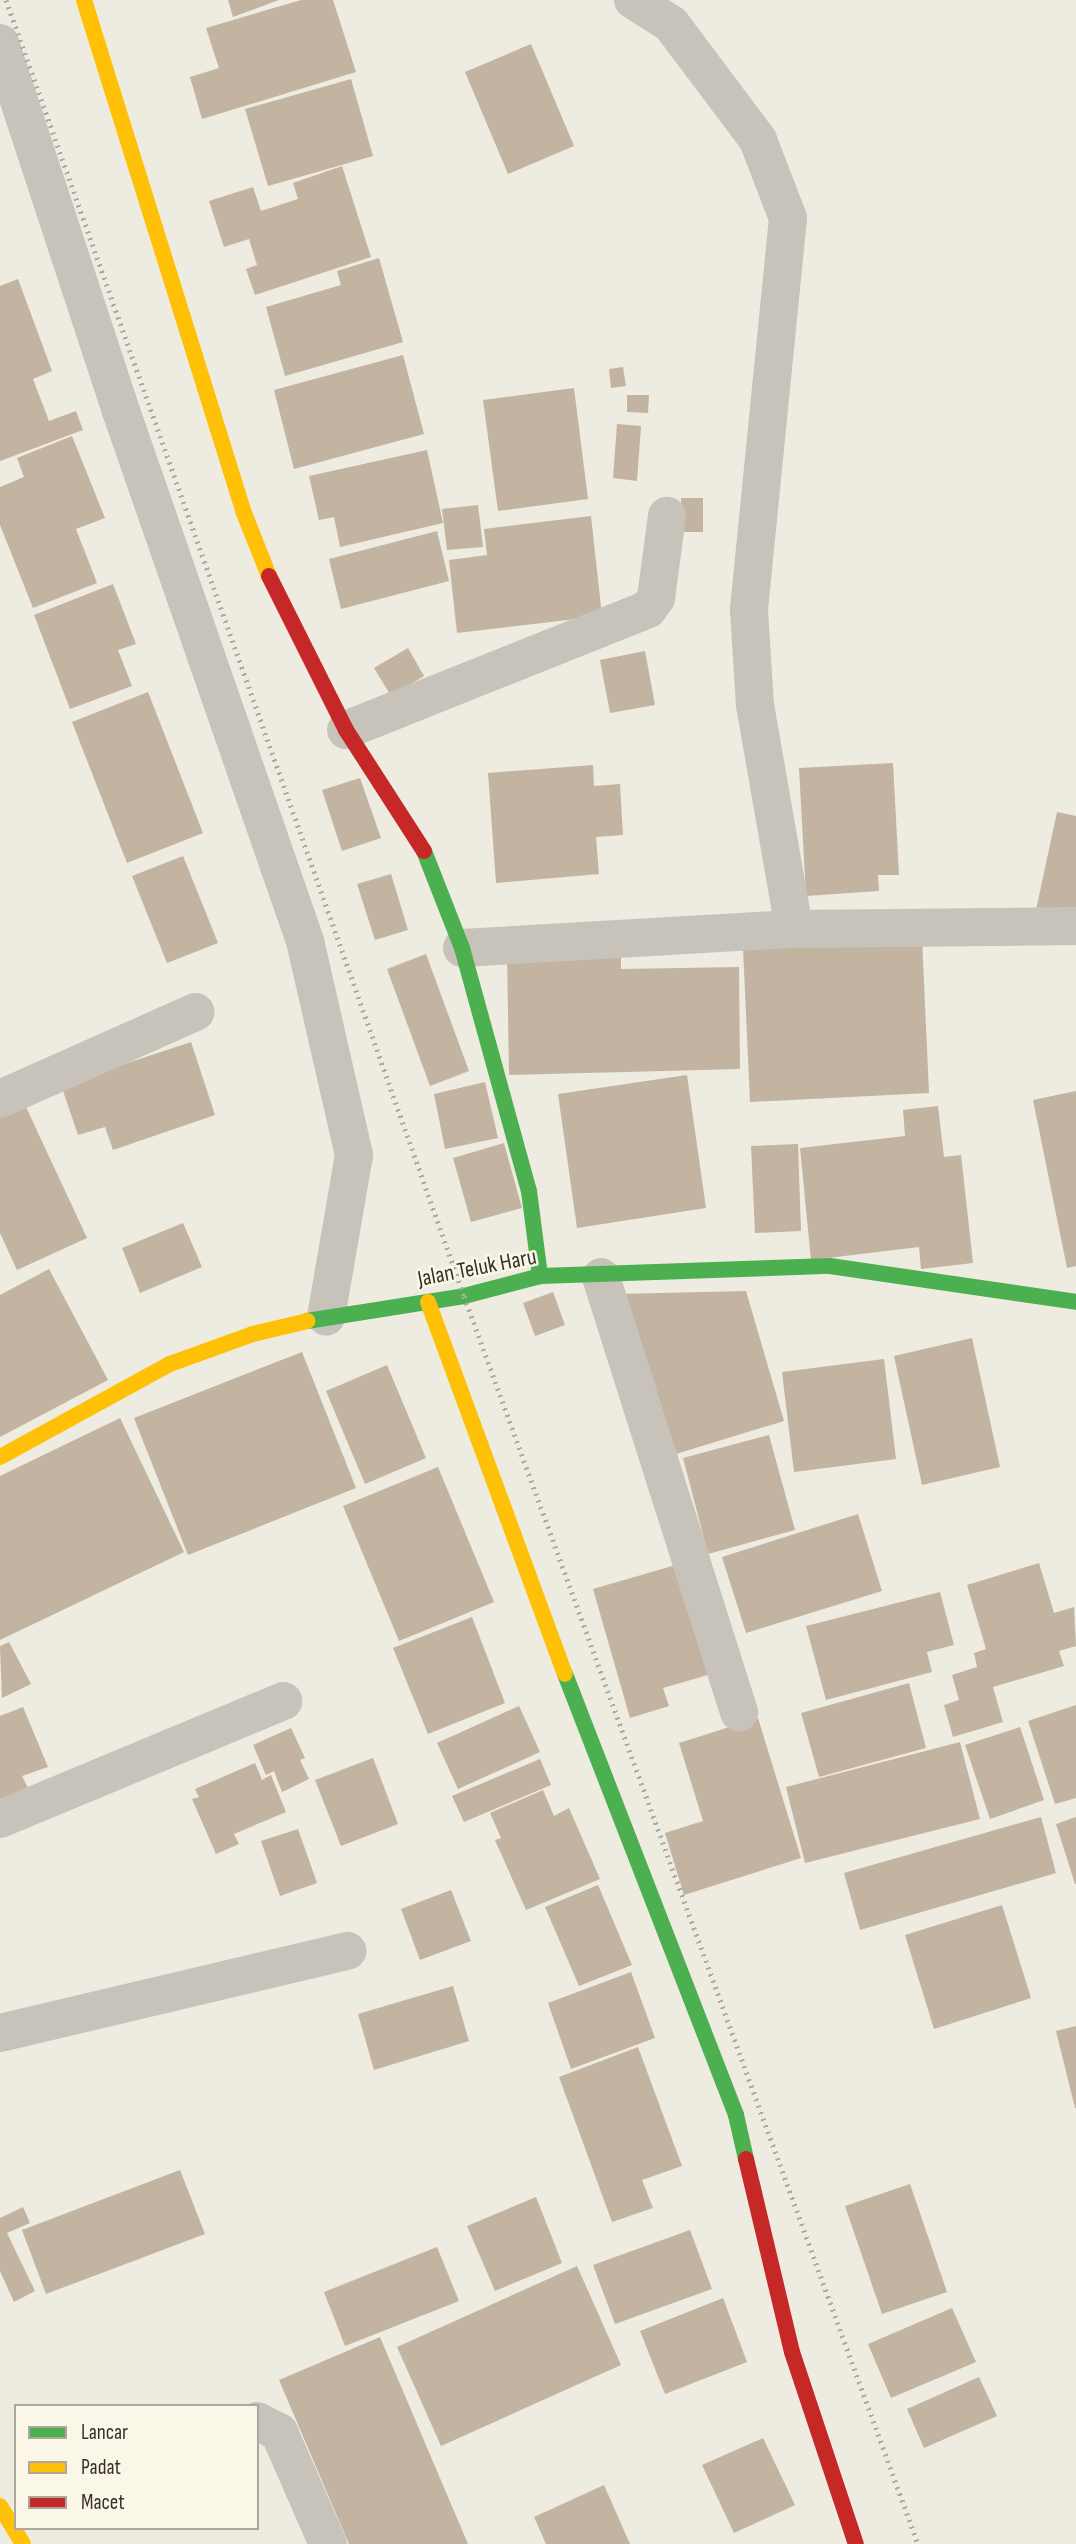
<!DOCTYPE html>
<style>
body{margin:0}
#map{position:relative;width:1076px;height:2544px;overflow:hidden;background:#eeebe1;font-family:"Sofia Sans Condensed",sans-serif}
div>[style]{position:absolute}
.building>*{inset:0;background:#c3b3a1}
.street>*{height:38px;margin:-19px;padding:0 19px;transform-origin:19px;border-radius:19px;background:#c7c3ba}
.fast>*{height:16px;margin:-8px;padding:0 8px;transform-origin:8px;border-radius:8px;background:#4caf50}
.slow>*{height:16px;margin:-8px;padding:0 8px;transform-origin:8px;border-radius:8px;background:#ffc107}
.jam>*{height:16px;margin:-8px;padding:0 8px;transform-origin:8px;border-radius:8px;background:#c62828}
.rail>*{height:5px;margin-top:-2.5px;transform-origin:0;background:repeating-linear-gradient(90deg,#aeaba4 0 2px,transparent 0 7px)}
span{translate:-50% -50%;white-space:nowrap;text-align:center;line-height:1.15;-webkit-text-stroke:5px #fbf7e8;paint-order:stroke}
.street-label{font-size:23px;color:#383127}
.legend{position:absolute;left:14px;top:2404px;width:245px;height:126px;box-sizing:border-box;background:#fbf7e8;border:2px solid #ada89b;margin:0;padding:9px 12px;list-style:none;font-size:21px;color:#383127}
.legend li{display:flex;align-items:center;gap:14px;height:35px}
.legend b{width:35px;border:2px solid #ada89b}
</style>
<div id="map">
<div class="building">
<div style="clip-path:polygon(228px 0,279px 0,233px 17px)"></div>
<div style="clip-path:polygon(301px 0,333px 0,356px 72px,202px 119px,190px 77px,219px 68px,206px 28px)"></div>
<div style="clip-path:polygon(531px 44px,574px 146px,508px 174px,465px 72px)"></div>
<div style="clip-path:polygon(351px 79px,373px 156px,268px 186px,245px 109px)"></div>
<div style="clip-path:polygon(342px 166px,371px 257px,255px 295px,246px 269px,257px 265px,249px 239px,224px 247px,209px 201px,253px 187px,261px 211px,298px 199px,293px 183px)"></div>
<div style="clip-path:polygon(379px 258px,403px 342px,285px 376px,266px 307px,341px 285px,337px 271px)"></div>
<div style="clip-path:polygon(18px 279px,52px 371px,33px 379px,49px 421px,76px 411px,83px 430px,0 461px,0 286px)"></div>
<div style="clip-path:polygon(403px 355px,424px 434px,294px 469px,274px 390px)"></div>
<div style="clip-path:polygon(623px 367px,626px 386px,611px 388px,609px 369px)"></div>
<div style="clip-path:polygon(574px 388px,588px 499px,498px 511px,483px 400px)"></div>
<div style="clip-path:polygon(627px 395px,649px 395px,648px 413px,627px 412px)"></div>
<div style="clip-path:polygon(617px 424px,641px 426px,637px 481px,613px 478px)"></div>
<div style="clip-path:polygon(72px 436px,105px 518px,76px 529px,97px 583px,33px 608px,0 525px,0 487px,24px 477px,17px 458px)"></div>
<div style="clip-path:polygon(427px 450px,443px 523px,340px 547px,334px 517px,319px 520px,309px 476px)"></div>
<div style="clip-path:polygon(681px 498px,703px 498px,703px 532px,680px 532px)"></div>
<div style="clip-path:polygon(478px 505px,483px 547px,447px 550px,442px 509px)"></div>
<div style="clip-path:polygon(591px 516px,602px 616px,457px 633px,449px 560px,487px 555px,484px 529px)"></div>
<div style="clip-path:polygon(437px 531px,449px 581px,341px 609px,329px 559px)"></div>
<div style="clip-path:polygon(113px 584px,136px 644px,118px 650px,132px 686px,70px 709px,34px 615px)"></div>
<div style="clip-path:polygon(408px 648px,424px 676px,391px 696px,374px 668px)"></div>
<div style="clip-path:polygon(645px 651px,655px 705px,610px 713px,600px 660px)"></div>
<div style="clip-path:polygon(148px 692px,203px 833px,127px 863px,72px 722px)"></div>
<div style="clip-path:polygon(893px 763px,899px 875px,878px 875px,879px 891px,806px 896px,799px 768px)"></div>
<div style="clip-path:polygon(593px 765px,594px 786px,620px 784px,623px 835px,596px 837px,599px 874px,496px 883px,488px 773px)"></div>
<div style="clip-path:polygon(360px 778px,381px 838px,342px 851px,322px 790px)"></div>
<div style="clip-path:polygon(1057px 812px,1076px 816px,1076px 919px,1036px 910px)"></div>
<div style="clip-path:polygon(183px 856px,218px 943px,167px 963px,132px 876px)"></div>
<div style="clip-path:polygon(391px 874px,408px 930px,375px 940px,357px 884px)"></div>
<div style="clip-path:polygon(922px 939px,929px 1093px,750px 1102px,743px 948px)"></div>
<div style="clip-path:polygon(621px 949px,621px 969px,739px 967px,740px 1069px,509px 1075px,507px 952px)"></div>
<div style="clip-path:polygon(426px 954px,469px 1071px,430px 1086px,387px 969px)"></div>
<div style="clip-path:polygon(191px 1042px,215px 1115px,113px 1150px,105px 1127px,78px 1135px,61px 1085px)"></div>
<div style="clip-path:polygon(687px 1075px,706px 1208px,577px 1228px,558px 1094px)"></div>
<div style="clip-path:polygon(485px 1082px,498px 1138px,445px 1149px,434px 1094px)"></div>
<div style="clip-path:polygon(1076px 1091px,1076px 1266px,1067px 1268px,1033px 1100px)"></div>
<div style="clip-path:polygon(19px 1092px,87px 1238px,17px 1270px,0 1233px,0 1101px)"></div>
<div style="clip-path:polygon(938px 1106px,944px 1157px,961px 1155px,973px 1263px,921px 1269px,919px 1247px,811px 1260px,800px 1148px,905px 1136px,903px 1110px)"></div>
<div style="clip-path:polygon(504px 1143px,522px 1208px,471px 1222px,453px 1158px)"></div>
<div style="clip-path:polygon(798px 1144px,801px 1231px,755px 1233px,751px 1146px)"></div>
<div style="clip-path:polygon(183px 1223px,202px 1267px,140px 1293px,122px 1248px)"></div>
<div style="clip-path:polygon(49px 1269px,108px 1380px,0 1437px,0 1295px)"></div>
<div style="clip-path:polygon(746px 1291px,784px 1421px,666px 1457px,617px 1294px)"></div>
<div style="clip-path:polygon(553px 1292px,565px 1325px,535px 1336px,523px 1303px)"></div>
<div style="clip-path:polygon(972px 1338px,1000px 1467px,922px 1485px,894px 1356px)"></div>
<div style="clip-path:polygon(302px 1352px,356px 1488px,188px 1555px,134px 1418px)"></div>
<div style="clip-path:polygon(884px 1359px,896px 1459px,794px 1472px,782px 1372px)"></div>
<div style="clip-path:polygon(387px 1365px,426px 1458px,365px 1484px,326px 1391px)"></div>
<div style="clip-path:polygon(120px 1418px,184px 1552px,0 1640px,0 1476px)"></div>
<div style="clip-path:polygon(769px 1435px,795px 1530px,708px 1554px,683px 1458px)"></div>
<div style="clip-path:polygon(438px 1467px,494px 1602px,399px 1641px,343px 1506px)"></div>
<div style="clip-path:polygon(858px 1514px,882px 1591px,746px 1633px,722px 1557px)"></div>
<div style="clip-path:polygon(686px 1562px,718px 1672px,663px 1688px,669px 1706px,630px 1718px,593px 1589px)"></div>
<div style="clip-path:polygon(1039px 1563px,1054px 1613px,1074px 1607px,1076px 1646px,1059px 1651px,1064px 1666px,993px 1687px,1003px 1722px,953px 1737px,944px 1705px,959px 1700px,952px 1675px,977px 1667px,974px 1653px,986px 1649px,967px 1585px)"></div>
<div style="clip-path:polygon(940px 1592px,954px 1645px,927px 1652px,932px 1672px,826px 1700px,806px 1626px)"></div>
<div style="clip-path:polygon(472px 1617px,505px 1703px,428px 1734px,393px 1648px)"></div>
<div style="clip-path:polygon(9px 1642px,31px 1684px,2px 1698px,0 1646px)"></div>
<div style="clip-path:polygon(909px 1683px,926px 1748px,819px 1777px,801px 1713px)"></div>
<div style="clip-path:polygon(1076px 1705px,1076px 1798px,1055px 1804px,1028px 1721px)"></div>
<div style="clip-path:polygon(519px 1706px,540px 1752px,458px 1789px,437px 1743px)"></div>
<div style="clip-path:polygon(23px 1707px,48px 1767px,22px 1776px,28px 1788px,0 1799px,0 1716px)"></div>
<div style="clip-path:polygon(758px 1718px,801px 1858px,684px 1895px,665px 1833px,703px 1821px,679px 1743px)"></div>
<div style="clip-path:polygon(1020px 1727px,1044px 1800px,990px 1819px,965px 1745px)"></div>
<div style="clip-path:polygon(291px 1728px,305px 1758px,300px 1760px,309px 1779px,282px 1792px,274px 1771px,266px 1775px,253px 1745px)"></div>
<div style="clip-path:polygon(960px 1742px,980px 1819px,805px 1863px,786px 1787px)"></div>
<div style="clip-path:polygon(373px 1758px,398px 1824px,341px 1846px,315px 1780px)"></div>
<div style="clip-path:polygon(540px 1759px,551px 1785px,464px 1822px,452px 1796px)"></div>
<div style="clip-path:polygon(255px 1763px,262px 1780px,271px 1775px,286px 1812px,234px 1834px,239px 1844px,216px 1854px,192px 1799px,199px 1797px,195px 1789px)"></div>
<div style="clip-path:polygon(543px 1790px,554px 1816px,569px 1808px,600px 1879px,526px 1910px,495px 1840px,501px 1838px,490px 1813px)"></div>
<div style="clip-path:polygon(1041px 1817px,1056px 1873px,860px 1930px,844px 1873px)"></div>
<div style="clip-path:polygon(1076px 1817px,1076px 1884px,1075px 1884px,1056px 1824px)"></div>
<div style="clip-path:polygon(298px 1829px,317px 1883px,280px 1896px,261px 1841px)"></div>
<div style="clip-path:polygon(598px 1885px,632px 1965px,579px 1986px,545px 1907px)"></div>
<div style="clip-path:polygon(451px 1890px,471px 1941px,420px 1960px,401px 1909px)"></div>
<div style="clip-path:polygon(1002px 1905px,1031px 1998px,934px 2029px,905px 1935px)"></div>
<div style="clip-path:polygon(631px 1972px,655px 2038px,571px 2069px,548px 2003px)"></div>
<div style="clip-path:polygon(453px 1986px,469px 2041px,374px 2070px,358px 2014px)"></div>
<div style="clip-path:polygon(1076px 2026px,1076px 2108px,1075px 2108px,1056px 2031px)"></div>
<div style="clip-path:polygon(638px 2047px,682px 2166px,642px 2180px,653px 2208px,612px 2222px,559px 2077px)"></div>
<div style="clip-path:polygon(180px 2170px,205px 2234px,46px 2294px,22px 2230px)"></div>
<div style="clip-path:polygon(910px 2184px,947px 2292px,882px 2314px,845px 2206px)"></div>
<div style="clip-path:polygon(536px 2197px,562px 2263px,495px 2291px,467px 2226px)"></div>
<div style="clip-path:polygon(23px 2207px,30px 2223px,7px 2233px,35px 2291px,14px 2302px,0 2271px,0 2218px)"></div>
<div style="clip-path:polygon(690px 2230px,712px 2289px,615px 2324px,593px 2265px)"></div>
<div style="clip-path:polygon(437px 2247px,459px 2301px,345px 2346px,324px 2292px)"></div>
<div style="clip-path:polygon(577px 2266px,621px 2365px,441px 2446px,397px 2347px)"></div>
<div style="clip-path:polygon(723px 2298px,747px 2362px,665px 2394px,640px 2331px)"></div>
<div style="clip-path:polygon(952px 2308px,976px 2362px,891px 2398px,868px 2344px)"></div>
<div style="clip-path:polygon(380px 2337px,468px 2544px,349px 2544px,279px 2380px)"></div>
<div style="clip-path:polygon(979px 2377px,997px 2416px,924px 2448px,907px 2409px)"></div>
<div style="clip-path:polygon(763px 2438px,795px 2505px,734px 2533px,702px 2465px)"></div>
<div style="clip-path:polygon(604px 2485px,630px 2544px,546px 2544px,534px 2517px)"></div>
</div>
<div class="street">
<div style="left:633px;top:0;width:45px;rotate:32.3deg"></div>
<div style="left:671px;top:24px;width:145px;rotate:53.1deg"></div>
<div style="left:758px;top:140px;width:84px;rotate:69deg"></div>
<div style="left:788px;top:218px;width:394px;rotate:95.7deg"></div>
<div style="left:749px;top:610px;width:95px;rotate:86.4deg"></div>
<div style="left:755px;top:705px;width:227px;rotate:80.1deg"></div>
<div style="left:0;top:43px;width:387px;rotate:71.8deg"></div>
<div style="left:121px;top:411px;width:561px;rotate:70.85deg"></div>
<div style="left:305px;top:941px;width:220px;rotate:77.1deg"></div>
<div style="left:354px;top:1155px;width:164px;rotate:99.8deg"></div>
<div style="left:346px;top:730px;width:325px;rotate:-21.8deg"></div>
<div style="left:648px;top:609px;width:14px;rotate:-54deg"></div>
<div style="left:656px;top:598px;width:83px;rotate:-82.4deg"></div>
<div style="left:462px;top:948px;width:333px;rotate:-3.3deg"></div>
<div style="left:794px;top:929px;width:282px;rotate:-0.6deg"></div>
<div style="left:0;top:1099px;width:214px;rotate:-24deg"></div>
<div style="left:601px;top:1277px;width:457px;rotate:72.4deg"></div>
<div style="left:0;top:1819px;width:307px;rotate:-22.6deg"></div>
<div style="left:0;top:2033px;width:357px;rotate:-13.3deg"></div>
<div style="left:257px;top:2421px;width:25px;rotate:27deg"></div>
<div style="left:279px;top:2432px;width:122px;rotate:66.4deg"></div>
</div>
<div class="fast">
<div style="left:424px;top:851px;width:104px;rotate:68.6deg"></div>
<div style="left:462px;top:948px;width:252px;rotate:74.6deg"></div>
<div style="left:529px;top:1191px;width:86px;rotate:82.6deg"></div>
<div style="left:307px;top:1321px;width:159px;rotate:-9deg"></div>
<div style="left:464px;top:1296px;width:79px;rotate:-14.7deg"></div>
<div style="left:540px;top:1276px;width:290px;rotate:-2deg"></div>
<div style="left:830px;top:1266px;width:249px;rotate:8.3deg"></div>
<div style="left:565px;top:1674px;width:473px;rotate:68.8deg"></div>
<div style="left:736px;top:2115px;width:45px;rotate:77.2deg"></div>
</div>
<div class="slow">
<div style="left:84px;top:0;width:537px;rotate:72.68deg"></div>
<div style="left:244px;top:513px;width:68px;rotate:68.4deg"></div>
<div style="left:428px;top:1302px;width:396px;rotate:69.8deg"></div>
<div style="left:0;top:1457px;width:194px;rotate:-28.7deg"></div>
<div style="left:170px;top:1364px;width:88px;rotate:-19.9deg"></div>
<div style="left:253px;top:1334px;width:56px;rotate:-13.5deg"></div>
<div style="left:0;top:2506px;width:44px;rotate:58.8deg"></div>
</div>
<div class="jam">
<div style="left:269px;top:576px;width:172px;rotate:63.4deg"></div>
<div style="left:346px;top:730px;width:144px;rotate:57.2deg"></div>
<div style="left:746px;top:2159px;width:198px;rotate:76.6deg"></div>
<div style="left:792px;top:2352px;width:202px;rotate:71.6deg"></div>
</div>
<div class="rail">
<div style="left:6px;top:0;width:1375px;rotate:70.54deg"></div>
<div style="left:464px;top:1296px;width:1328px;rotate:70.01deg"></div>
</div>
<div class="street-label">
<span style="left:477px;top:1268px;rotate:-11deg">Jalan Teluk Haru</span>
</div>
<ul class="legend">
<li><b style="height:9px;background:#4caf50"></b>Lancar</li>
<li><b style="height:9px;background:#ffc107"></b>Padat</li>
<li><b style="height:9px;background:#c62828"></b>Macet</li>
</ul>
</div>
